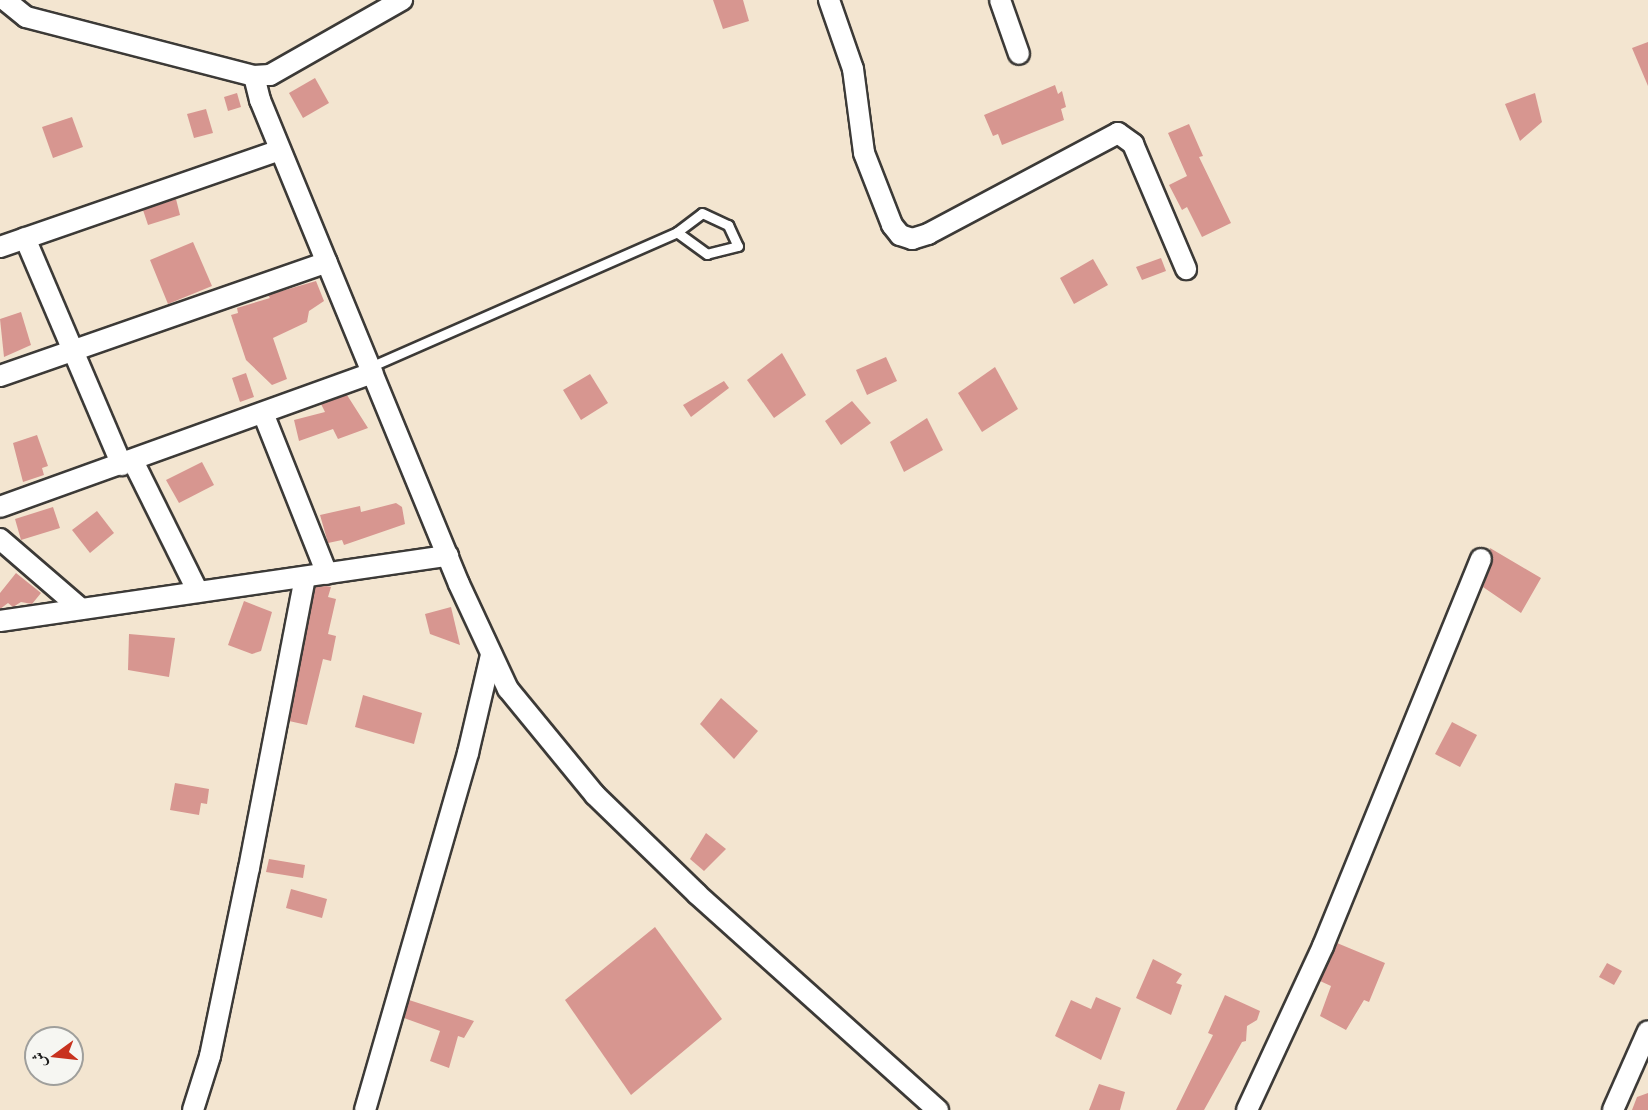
<!DOCTYPE html>
<meta charset="utf-8">
<style>
body{margin:0}
#map{position:relative;width:1648px;height:1110px;overflow:hidden;background:#f3e5d0;font-family:"Libre Caslon Text",Amiri,serif}
div>[style]{position:absolute}
.building>*{inset:0;background:#d79690}
.roads{filter:drop-shadow(2px 0 #3c3a37) drop-shadow(-2px 0 #3c3a37) drop-shadow(0 2px #3c3a37) drop-shadow(0 -2px #3c3a37)}
.service>*{height:9px;margin:-4.5px;padding:0 4.5px;transform-origin:4.5px;border-radius:4.5px;background:#fff}
.minor>*{height:20px;margin:-10px;padding:0 10px;transform-origin:10px;border-radius:10px;background:#fff}
span{translate:-50% -50%;white-space:nowrap;text-align:center;line-height:1.15;-webkit-text-stroke:5px #f6f6f2;paint-order:stroke}
.north{position:absolute;left:24px;top:1026px;width:60px;height:60px;box-sizing:border-box;background:#f6f6f2;border:2px solid #9f9f9c;border-radius:50%;rotate:255deg;font-size:16px;font-weight:700;line-height:24px;text-align:center;color:#1c1c1c}
.north::after{content:'';display:block;margin:auto;width:21px;height:27px;background:#c8321e;clip-path:polygon(50% 0,100% 100%,50% 72%,0 100%)}
</style>
<div id="map">
<div class="building">
<div style="clip-path:polygon(713px 0,743px 0,749px 21px,723px 29px)"></div>
<div style="clip-path:polygon(1648px 42px,1648px 86px,1632px 48px)"></div>
<div style="clip-path:polygon(315px 78px,329px 103px,303px 118px,289px 93px)"></div>
<div style="clip-path:polygon(1055px 85px,1058px 94px,1062px 91px,1066px 107px,1061px 109px,1064px 120px,1002px 145px,998px 134px,993px 136px,984px 115px)"></div>
<div style="clip-path:polygon(237px 93px,241px 107px,228px 111px,224px 97px)"></div>
<div style="clip-path:polygon(1535px 93px,1542px 122px,1520px 141px,1505px 104px)"></div>
<div style="clip-path:polygon(206px 109px,213px 133px,194px 138px,187px 114px)"></div>
<div style="clip-path:polygon(72px 117px,83px 147px,53px 158px,42px 127px)"></div>
<div style="clip-path:polygon(1189px 124px,1203px 156px,1199px 157px,1231px 223px,1202px 237px,1187px 207px,1182px 210px,1169px 185px,1187px 176px,1168px 133px)"></div>
<div style="clip-path:polygon(176px 199px,180px 215px,148px 225px,143px 210px)"></div>
<div style="clip-path:polygon(193px 242px,212px 286px,168px 304px,150px 260px)"></div>
<div style="clip-path:polygon(1161px 258px,1166px 271px,1142px 280px,1136px 267px)"></div>
<div style="clip-path:polygon(1093px 259px,1108px 285px,1074px 304px,1060px 278px)"></div>
<div style="clip-path:polygon(316px 281px,324px 301px,309px 311px,307px 322px,273px 338px,287px 379px,272px 385px,246px 360px,231px 315px,238px 313px,237px 308px,270px 298px,268px 295px)"></div>
<div style="clip-path:polygon(21px 312px,31px 345px,4px 357px,0 319px)"></div>
<div style="clip-path:polygon(782px 353px,806px 395px,774px 418px,747px 380px)"></div>
<div style="clip-path:polygon(886px 357px,897px 381px,867px 395px,856px 370px)"></div>
<div style="clip-path:polygon(995px 367px,1018px 409px,982px 432px,958px 393px)"></div>
<div style="clip-path:polygon(246px 373px,254px 397px,240px 402px,232px 378px)"></div>
<div style="clip-path:polygon(590px 374px,608px 403px,581px 420px,563px 390px)"></div>
<div style="clip-path:polygon(724px 381px,729px 388px,691px 417px,683px 405px)"></div>
<div style="clip-path:polygon(347px 395px,368px 428px,338px 439px,333px 429px,299px 441px,294px 420px,325px 412px,321px 404px)"></div>
<div style="clip-path:polygon(852px 401px,871px 423px,841px 445px,825px 421px)"></div>
<div style="clip-path:polygon(927px 418px,943px 450px,904px 472px,890px 442px)"></div>
<div style="clip-path:polygon(37px 435px,48px 466px,42px 468px,44px 475px,23px 482px,13px 443px)"></div>
<div style="clip-path:polygon(202px 462px,214px 485px,179px 503px,166px 480px)"></div>
<div style="clip-path:polygon(396px 503px,402px 507px,405px 524px,344px 545px,342px 540px,328px 543px,320px 515px,360px 506px,361px 512px)"></div>
<div style="clip-path:polygon(53px 507px,60px 528px,21px 540px,15px 519px)"></div>
<div style="clip-path:polygon(97px 511px,114px 533px,90px 553px,72px 530px)"></div>
<div style="clip-path:polygon(1490px 548px,1541px 578px,1521px 613px,1483px 587px,1492px 563px)"></div>
<div style="clip-path:polygon(16px 573px,41px 593px,32px 604px,21px 602px,13px 607px,8px 603px,0 609px,0 593px)"></div>
<div style="clip-path:polygon(326px 586px,331px 587px,328px 597px,336px 599px,328px 634px,336px 636px,331px 661px,323px 659px,307px 725px,289px 721px,315px 587px)"></div>
<div style="clip-path:polygon(244px 601px,272px 612px,261px 651px,252px 654px,228px 645px)"></div>
<div style="clip-path:polygon(451px 607px,460px 645px,430px 634px,425px 614px)"></div>
<div style="clip-path:polygon(129px 634px,175px 638px,169px 677px,128px 670px)"></div>
<div style="clip-path:polygon(363px 695px,422px 713px,414px 744px,355px 727px)"></div>
<div style="clip-path:polygon(721px 698px,758px 731px,734px 759px,700px 724px)"></div>
<div style="clip-path:polygon(1452px 722px,1477px 735px,1460px 767px,1435px 754px)"></div>
<div style="clip-path:polygon(175px 783px,209px 789px,207px 804px,201px 803px,199px 815px,170px 810px)"></div>
<div style="clip-path:polygon(706px 833px,726px 849px,704px 871px,690px 859px)"></div>
<div style="clip-path:polygon(269px 859px,305px 865px,303px 878px,266px 872px)"></div>
<div style="clip-path:polygon(291px 889px,327px 899px,322px 918px,286px 908px)"></div>
<div style="clip-path:polygon(655px 927px,722px 1019px,631px 1095px,565px 1000px)"></div>
<div style="clip-path:polygon(1337px 943px,1385px 963px,1369px 1002px,1364px 1000px,1346px 1030px,1320px 1016px,1331px 986px,1320px 981px)"></div>
<div style="clip-path:polygon(1153px 959px,1182px 974px,1176px 983px,1182px 985px,1171px 1015px,1136px 998px)"></div>
<div style="clip-path:polygon(1607px 963px,1622px 971px,1614px 985px,1599px 977px)"></div>
<div style="clip-path:polygon(1225px 995px,1260px 1011px,1257px 1020px,1247px 1026px,1246px 1041px,1242px 1042px,1204px 1110px,1176px 1110px,1213px 1035px,1208px 1033px)"></div>
<div style="clip-path:polygon(1096px 997px,1121px 1008px,1101px 1060px,1055px 1036px,1071px 1000px,1091px 1009px)"></div>
<div style="clip-path:polygon(409px 1000px,474px 1021px,464px 1038px,458px 1036px,449px 1068px,430px 1061px,440px 1031px,404px 1018px)"></div>
<div style="clip-path:polygon(1099px 1084px,1125px 1092px,1120px 1110px,1089px 1110px)"></div>
<div style="clip-path:polygon(1648px 1093px,1648px 1110px,1632px 1110px,1637px 1097px)"></div>
</div>
<div class="roads">
<div class="service">
<div style="left:370px;top:367px;width:335px;rotate:-23.7deg"></div>
<div style="left:677px;top:232px;width:31px;rotate:-37deg"></div>
<div style="left:702px;top:213px;width:29px;rotate:25deg"></div>
<div style="left:728px;top:225px;width:23px;rotate:65deg"></div>
<div style="left:738px;top:246px;width:32px;rotate:166deg"></div>
<div style="left:707px;top:254px;width:37px;rotate:-144deg"></div>
</div>
<div class="minor">
<div style="left:5px;top:0;width:27px;rotate:39deg"></div>
<div style="left:26px;top:17px;width:236px;rotate:14.5deg"></div>
<div style="left:254px;top:76px;width:16px;rotate:-4deg"></div>
<div style="left:270px;top:75px;width:152px;rotate:-29.6deg"></div>
<div style="left:829px;top:0;width:73px;rotate:70.8deg"></div>
<div style="left:853px;top:69px;width:85px;rotate:82.5deg"></div>
<div style="left:864px;top:153px;width:77px;rotate:68.7deg"></div>
<div style="left:892px;top:225px;width:13px;rotate:51deg"></div>
<div style="left:900px;top:235px;width:13px;rotate:18deg"></div>
<div style="left:912px;top:239px;width:17px;rotate:-17deg"></div>
<div style="left:928px;top:234px;width:215px;rotate:-28deg"></div>
<div style="left:1118px;top:133px;width:19px;rotate:36deg"></div>
<div style="left:1133px;top:144px;width:136px;rotate:67deg"></div>
<div style="left:1000px;top:0;width:57px;rotate:70.6deg"></div>
<div style="left:254px;top:76px;width:25px;rotate:76deg"></div>
<div style="left:260px;top:100px;width:523px;rotate:67.65deg"></div>
<div style="left:459px;top:584px;width:116px;rotate:65deg"></div>
<div style="left:508px;top:689px;width:137px;rotate:50.6deg"></div>
<div style="left:595px;top:795px;width:142px;rotate:44.1deg"></div>
<div style="left:697px;top:894px;width:324px;rotate:41.9deg"></div>
<div style="left:25px;top:238px;width:247px;rotate:66.9deg"></div>
<div style="left:0;top:247px;width:296px;rotate:-19.1deg"></div>
<div style="left:0;top:376px;width:346px;rotate:-19.2deg"></div>
<div style="left:263px;top:413px;width:173px;rotate:68.3deg"></div>
<div style="left:133px;top:461px;width:146px;rotate:63.6deg"></div>
<div style="left:0;top:507px;width:396px;rotate:-19.8deg"></div>
<div style="left:0;top:539px;width:107px;rotate:40.8deg"></div>
<div style="left:0;top:621px;width:453px;rotate:-8.3deg"></div>
<div style="left:193px;top:1110px;width:57px;rotate:-72.5deg"></div>
<div style="left:210px;top:1056px;width:192px;rotate:-78.3deg"></div>
<div style="left:249px;top:868px;width:296px;rotate:-79.1deg"></div>
<div style="left:365px;top:1110px;width:372px;rotate:-73.9deg"></div>
<div style="left:468px;top:753px;width:101px;rotate:-76.8deg"></div>
<div style="left:1247px;top:1110px;width:181px;rotate:-65.1deg"></div>
<div style="left:1323px;top:946px;width:418px;rotate:-67.8deg"></div>
<div style="left:1613px;top:1110px;width:86px;rotate:-66.1deg"></div>
</div>
</div>
<div class="north">ش</div>
</div>
